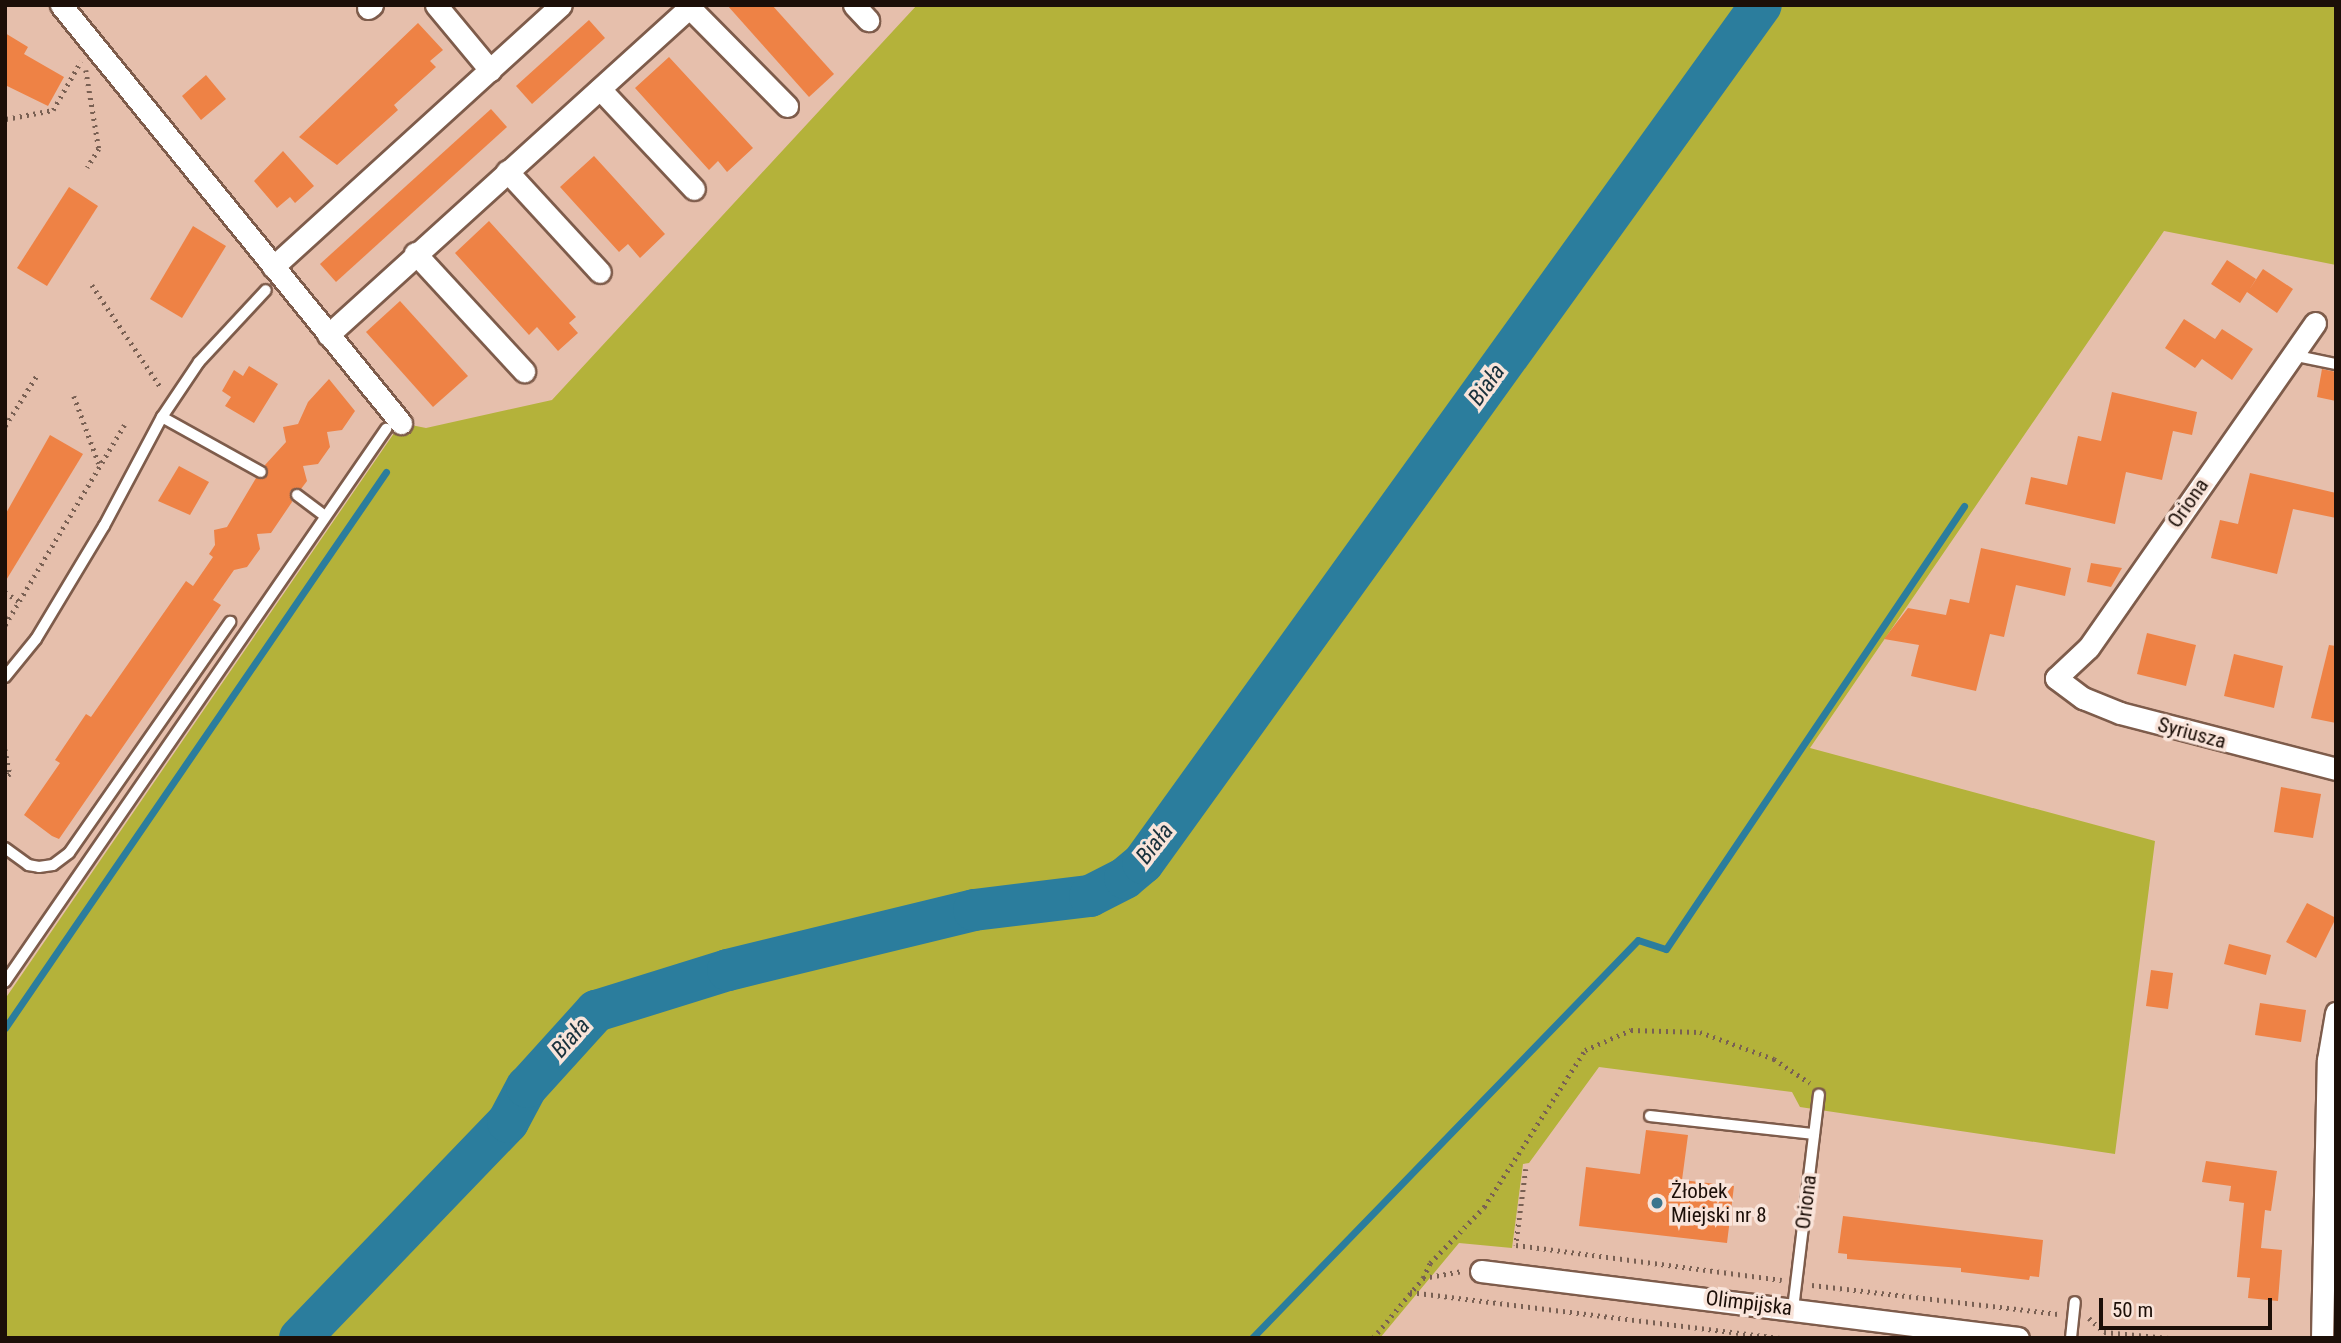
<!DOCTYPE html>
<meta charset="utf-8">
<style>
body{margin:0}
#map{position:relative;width:2341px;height:1343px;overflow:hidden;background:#e6bfac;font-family:"Roboto Condensed",sans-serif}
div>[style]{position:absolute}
.green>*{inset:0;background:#b4b23a}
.stream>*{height:7px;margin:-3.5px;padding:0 3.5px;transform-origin:3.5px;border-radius:3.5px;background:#2b7d9d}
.river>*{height:42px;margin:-21px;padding:0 21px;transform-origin:21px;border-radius:21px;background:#2b7d9d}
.building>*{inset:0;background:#ee8245}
.path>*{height:4.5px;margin-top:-2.25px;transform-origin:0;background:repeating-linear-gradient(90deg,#796053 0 2px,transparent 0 7px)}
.roads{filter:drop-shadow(2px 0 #7e5c4b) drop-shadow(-2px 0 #7e5c4b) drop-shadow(0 2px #7e5c4b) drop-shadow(0 -2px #7e5c4b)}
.lane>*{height:10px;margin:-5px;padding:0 5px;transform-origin:5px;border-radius:5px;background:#fff}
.street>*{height:21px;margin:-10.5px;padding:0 10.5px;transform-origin:10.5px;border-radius:10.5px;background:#fff}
.dots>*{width:19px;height:19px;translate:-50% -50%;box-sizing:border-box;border:4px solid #f9e4da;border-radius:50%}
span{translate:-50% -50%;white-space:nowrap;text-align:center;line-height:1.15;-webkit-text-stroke:7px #f9e4da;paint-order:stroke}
.street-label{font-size:21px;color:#1c0f08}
.poi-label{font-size:21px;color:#1c0f08}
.left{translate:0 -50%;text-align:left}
.water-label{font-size:23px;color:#19313c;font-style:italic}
.frame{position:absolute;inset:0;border:7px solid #1c0f08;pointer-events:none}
.scale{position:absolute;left:2099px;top:1298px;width:173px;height:32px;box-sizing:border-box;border:4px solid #1c0f08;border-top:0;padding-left:9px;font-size:21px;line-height:24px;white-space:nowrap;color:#1c0f08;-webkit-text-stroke:5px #f9e4da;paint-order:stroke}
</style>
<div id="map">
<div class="green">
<div style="clip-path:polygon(917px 5px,2336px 5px,2336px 265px,2164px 231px,1810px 748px,2155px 841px,2115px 1154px,1800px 1107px,1792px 1092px,1599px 1067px,1529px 1163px,1523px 1164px,1512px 1248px,1459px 1243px,1380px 1338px,5px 1338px,5px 999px,401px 423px,426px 428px,552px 400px)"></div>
</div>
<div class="stream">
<div style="left:5px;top:1028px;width:674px;rotate:-55.58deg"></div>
<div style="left:1252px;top:1338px;width:554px;rotate:-45.88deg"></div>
<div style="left:1638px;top:940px;width:29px;rotate:18deg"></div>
<div style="left:1666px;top:949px;width:534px;rotate:-56.07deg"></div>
</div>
<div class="river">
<div style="left:300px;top:1338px;width:300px;rotate:-46.1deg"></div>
<div style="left:508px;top:1122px;width:40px;rotate:-62deg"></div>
<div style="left:527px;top:1087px;width:103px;rotate:-47.8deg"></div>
<div style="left:596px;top:1011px;width:138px;rotate:-17.3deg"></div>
<div style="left:728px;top:970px;width:253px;rotate:-13.7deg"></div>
<div style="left:974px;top:910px;width:117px;rotate:-6.9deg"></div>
<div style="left:1090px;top:896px;width:39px;rotate:-27deg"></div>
<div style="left:1125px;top:878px;width:23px;rotate:-40deg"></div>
<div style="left:1143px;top:863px;width:1057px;rotate:-54.24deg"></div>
</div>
<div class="building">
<div style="clip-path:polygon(727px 5px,772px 5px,834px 74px,809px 97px)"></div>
<div style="clip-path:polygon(589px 20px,605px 38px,532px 104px,516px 86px)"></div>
<div style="clip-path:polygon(418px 23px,443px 50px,430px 61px,436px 67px,394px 105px,398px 110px,337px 165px,299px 137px)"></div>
<div style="clip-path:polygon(5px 33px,28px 47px,24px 54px,64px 77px,48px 106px,5px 85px)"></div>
<div style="clip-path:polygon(669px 57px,753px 148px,727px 172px,718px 161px,709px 170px,635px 88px)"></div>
<div style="clip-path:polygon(206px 75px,226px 99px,201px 120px,182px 96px)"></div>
<div style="clip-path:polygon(491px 109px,507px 127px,336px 282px,320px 264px)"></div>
<div style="clip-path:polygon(283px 151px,314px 186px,295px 203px,290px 197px,277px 208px,254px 181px)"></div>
<div style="clip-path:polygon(594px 156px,665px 234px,640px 258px,628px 244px,619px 252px,560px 187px)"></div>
<div style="clip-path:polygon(69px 187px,98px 206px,47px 286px,17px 268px)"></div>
<div style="clip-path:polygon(489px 221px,576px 317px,569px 323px,578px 333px,558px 351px,537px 327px,529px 335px,455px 253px)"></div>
<div style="clip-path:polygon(193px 226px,226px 246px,182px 318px,150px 299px)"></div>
<div style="clip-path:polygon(2227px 260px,2256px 279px,2249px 290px,2263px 269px,2293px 289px,2277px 313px,2247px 292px,2240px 303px,2211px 284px)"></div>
<div style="clip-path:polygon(400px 301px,468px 376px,433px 407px,366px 332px)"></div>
<div style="clip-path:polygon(2184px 319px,2215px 339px,2222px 329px,2253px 349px,2232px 380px,2202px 359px,2195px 368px,2165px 348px)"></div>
<div style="clip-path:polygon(249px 366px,278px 384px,254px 423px,225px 406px,231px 397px,222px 391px,234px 370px,243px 376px)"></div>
<div style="clip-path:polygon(2322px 369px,2336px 372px,2336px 401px,2317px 397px)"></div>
<div style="clip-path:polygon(329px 379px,355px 411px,342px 430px,327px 432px,330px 447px,318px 464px,303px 466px,307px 481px,301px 489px,290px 491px,292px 502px,271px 533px,257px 534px,260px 549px,247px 567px,234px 570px,213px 600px,221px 605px,59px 839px,52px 836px,24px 815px,60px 763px,55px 760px,86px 714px,91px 717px,186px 581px,193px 586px,213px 557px,209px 554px,215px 545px,214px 530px,227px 527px,256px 478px,267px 476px,265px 465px,286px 442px,283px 427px,298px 424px,308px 402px)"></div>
<div style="clip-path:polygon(2112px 392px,2197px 412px,2192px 435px,2173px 431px,2162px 480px,2126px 472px,2115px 524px,2025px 504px,2031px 477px,2067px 485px,2078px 436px,2101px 441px)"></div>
<div style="clip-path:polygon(50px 435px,83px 454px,5px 582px,5px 515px)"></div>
<div style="clip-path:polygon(179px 466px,209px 482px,190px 515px,158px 501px)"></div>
<div style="clip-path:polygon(2250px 473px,2336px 493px,2336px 518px,2293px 509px,2277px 574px,2211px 558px,2220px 520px,2238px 524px)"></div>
<div style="clip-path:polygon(1981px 548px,2071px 568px,2065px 596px,2016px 585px,2004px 637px,1990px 634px,1976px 691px,1911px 676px,1919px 645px,1884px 639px,1908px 608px,1946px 615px,1950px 599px,1969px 603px)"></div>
<div style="clip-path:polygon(2091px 563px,2122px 568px,2111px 587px,2087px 582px)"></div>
<div style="clip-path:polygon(2147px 633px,2196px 645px,2186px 686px,2137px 674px)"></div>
<div style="clip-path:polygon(2329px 645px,2336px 646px,2336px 723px,2311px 718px)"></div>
<div style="clip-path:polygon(2234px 654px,2283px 666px,2274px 708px,2224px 696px)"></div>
<div style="clip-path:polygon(2281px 787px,2321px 794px,2313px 838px,2274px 832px)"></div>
<div style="clip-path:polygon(2307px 903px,2336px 918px,2316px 958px,2286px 942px)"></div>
<div style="clip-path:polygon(2229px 944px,2271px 955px,2266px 975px,2224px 964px)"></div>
<div style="clip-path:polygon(2151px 970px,2173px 973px,2168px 1009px,2146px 1006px)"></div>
<div style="clip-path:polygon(2260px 1003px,2306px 1010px,2301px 1042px,2255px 1035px)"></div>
<div style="clip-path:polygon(1646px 1130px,1688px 1135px,1682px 1180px,1734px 1186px,1727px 1243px,1579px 1226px,1586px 1167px,1640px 1174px)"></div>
<div style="clip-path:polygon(2206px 1161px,2277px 1171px,2271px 1211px,2265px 1210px,2261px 1248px,2282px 1250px,2278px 1301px,2248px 1298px,2250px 1278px,2237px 1277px,2244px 1203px,2229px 1201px,2231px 1186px,2202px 1182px)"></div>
<div style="clip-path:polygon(1843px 1216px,2043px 1240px,2039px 1277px,2030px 1276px,2029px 1280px,1961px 1272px,1961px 1268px,1847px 1259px,1847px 1254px,1838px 1253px)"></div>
</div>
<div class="path">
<div style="left:86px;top:70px;width:80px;rotate:80.7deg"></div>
<div style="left:99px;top:149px;width:22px;rotate:122deg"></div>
<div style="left:6px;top:119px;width:48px;rotate:-10.8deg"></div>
<div style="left:53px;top:110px;width:56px;rotate:-60.3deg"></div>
<div style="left:92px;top:285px;width:125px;rotate:56.1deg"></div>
<div style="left:74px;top:396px;width:72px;rotate:69.8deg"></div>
<div style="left:5px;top:426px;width:60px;rotate:-57.9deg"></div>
<div style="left:5px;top:592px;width:18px;rotate:34deg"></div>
<div style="left:5px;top:625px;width:233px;rotate:-59.2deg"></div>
<div style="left:5px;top:749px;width:25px;rotate:79deg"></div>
<div style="left:10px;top:774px;width:6px;rotate:141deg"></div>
<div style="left:1526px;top:1169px;width:77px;rotate:97.5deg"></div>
<div style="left:1516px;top:1245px;width:268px;rotate:7.5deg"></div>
<div style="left:1423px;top:1278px;width:17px;rotate:-65deg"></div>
<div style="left:1430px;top:1263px;width:78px;rotate:-46deg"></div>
<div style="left:1484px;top:1207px;width:187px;rotate:-57.2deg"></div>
<div style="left:1585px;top:1050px;width:50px;rotate:-23.5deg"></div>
<div style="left:1631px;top:1030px;width:69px;rotate:1.7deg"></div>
<div style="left:1700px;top:1032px;width:79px;rotate:20deg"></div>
<div style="left:1774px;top:1059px;width:43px;rotate:33.7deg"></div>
<div style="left:1812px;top:1285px;width:250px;rotate:6.7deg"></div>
<div style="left:1410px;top:1292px;width:373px;rotate:7.1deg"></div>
<div style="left:2089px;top:1318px;width:21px;rotate:43deg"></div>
<div style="left:2104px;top:1332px;width:65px;rotate:5.3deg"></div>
<div style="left:1373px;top:1338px;width:78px;rotate:-50.2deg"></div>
<div style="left:1423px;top:1278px;width:40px;rotate:-10deg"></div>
</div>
<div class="roads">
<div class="lane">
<div style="left:2292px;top:355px;width:45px;rotate:11.6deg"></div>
<div style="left:162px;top:417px;width:113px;rotate:29.1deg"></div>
<div style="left:297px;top:495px;width:35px;rotate:37deg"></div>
<div style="left:5px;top:677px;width:49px;rotate:-50.8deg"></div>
<div style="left:36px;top:639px;width:132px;rotate:-59deg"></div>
<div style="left:104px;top:526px;width:123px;rotate:-62deg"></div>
<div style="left:162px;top:417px;width:66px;rotate:-56.1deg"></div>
<div style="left:199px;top:362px;width:98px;rotate:-47.1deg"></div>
<div style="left:5px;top:848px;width:29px;rotate:36deg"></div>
<div style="left:28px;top:865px;width:11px;rotate:10deg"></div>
<div style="left:39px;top:867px;width:14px;rotate:-8deg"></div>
<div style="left:53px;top:865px;width:20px;rotate:-37deg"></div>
<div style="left:69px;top:853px;width:282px;rotate:-55.1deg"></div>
<div style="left:5px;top:982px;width:672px;rotate:-55.43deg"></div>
<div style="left:1650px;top:1116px;width:165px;rotate:6.3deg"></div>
<div style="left:1793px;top:1309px;width:216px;rotate:-83.1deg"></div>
<div style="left:2071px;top:1338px;width:36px;rotate:-84deg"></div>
</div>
<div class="street">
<div style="left:61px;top:5px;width:539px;rotate:50.88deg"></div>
<div style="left:436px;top:5px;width:85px;rotate:50.3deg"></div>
<div style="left:854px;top:5px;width:21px;rotate:47deg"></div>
<div style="left:368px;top:8px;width:5px;rotate:-37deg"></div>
<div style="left:690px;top:8px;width:138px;rotate:45.3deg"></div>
<div style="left:600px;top:89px;width:137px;rotate:46.8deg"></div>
<div style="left:507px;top:171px;width:137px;rotate:47.4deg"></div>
<div style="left:415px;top:253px;width:161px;rotate:47.3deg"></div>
<div style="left:273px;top:267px;width:389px;rotate:-42.3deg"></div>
<div style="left:2315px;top:323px;width:396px;rotate:124.9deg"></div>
<div style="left:2088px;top:648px;width:44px;rotate:136.8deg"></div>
<div style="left:2056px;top:678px;width:34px;rotate:37deg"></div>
<div style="left:2083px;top:698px;width:40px;rotate:22deg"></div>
<div style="left:2120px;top:713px;width:223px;rotate:14.5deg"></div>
<div style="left:328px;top:335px;width:491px;rotate:-42.2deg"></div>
<div style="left:1481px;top:1271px;width:541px;rotate:7.11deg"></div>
<div style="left:2322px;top:1338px;width:278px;rotate:-88.8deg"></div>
<div style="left:2328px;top:1060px;width:48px;rotate:-80.3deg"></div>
</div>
</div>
<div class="dots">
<div style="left:1657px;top:1203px;background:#3b758e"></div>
</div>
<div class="street-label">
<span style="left:2188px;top:503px;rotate:-55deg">Oriona</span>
<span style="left:2192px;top:733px;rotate:15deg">Syriusza</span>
<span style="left:1806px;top:1202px;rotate:-83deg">Oriona</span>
<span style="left:1749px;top:1303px;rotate:7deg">Olimpijska</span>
</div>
<div class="poi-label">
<span class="left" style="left:1671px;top:1203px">Żłobek<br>Miejski nr 8</span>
</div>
<div class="water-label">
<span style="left:1487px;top:385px;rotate:-54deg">Biała</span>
<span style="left:1155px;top:844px;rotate:-52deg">Biała</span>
<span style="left:571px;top:1038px;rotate:-48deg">Biała</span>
</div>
<div class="frame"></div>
<div class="scale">50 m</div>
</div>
